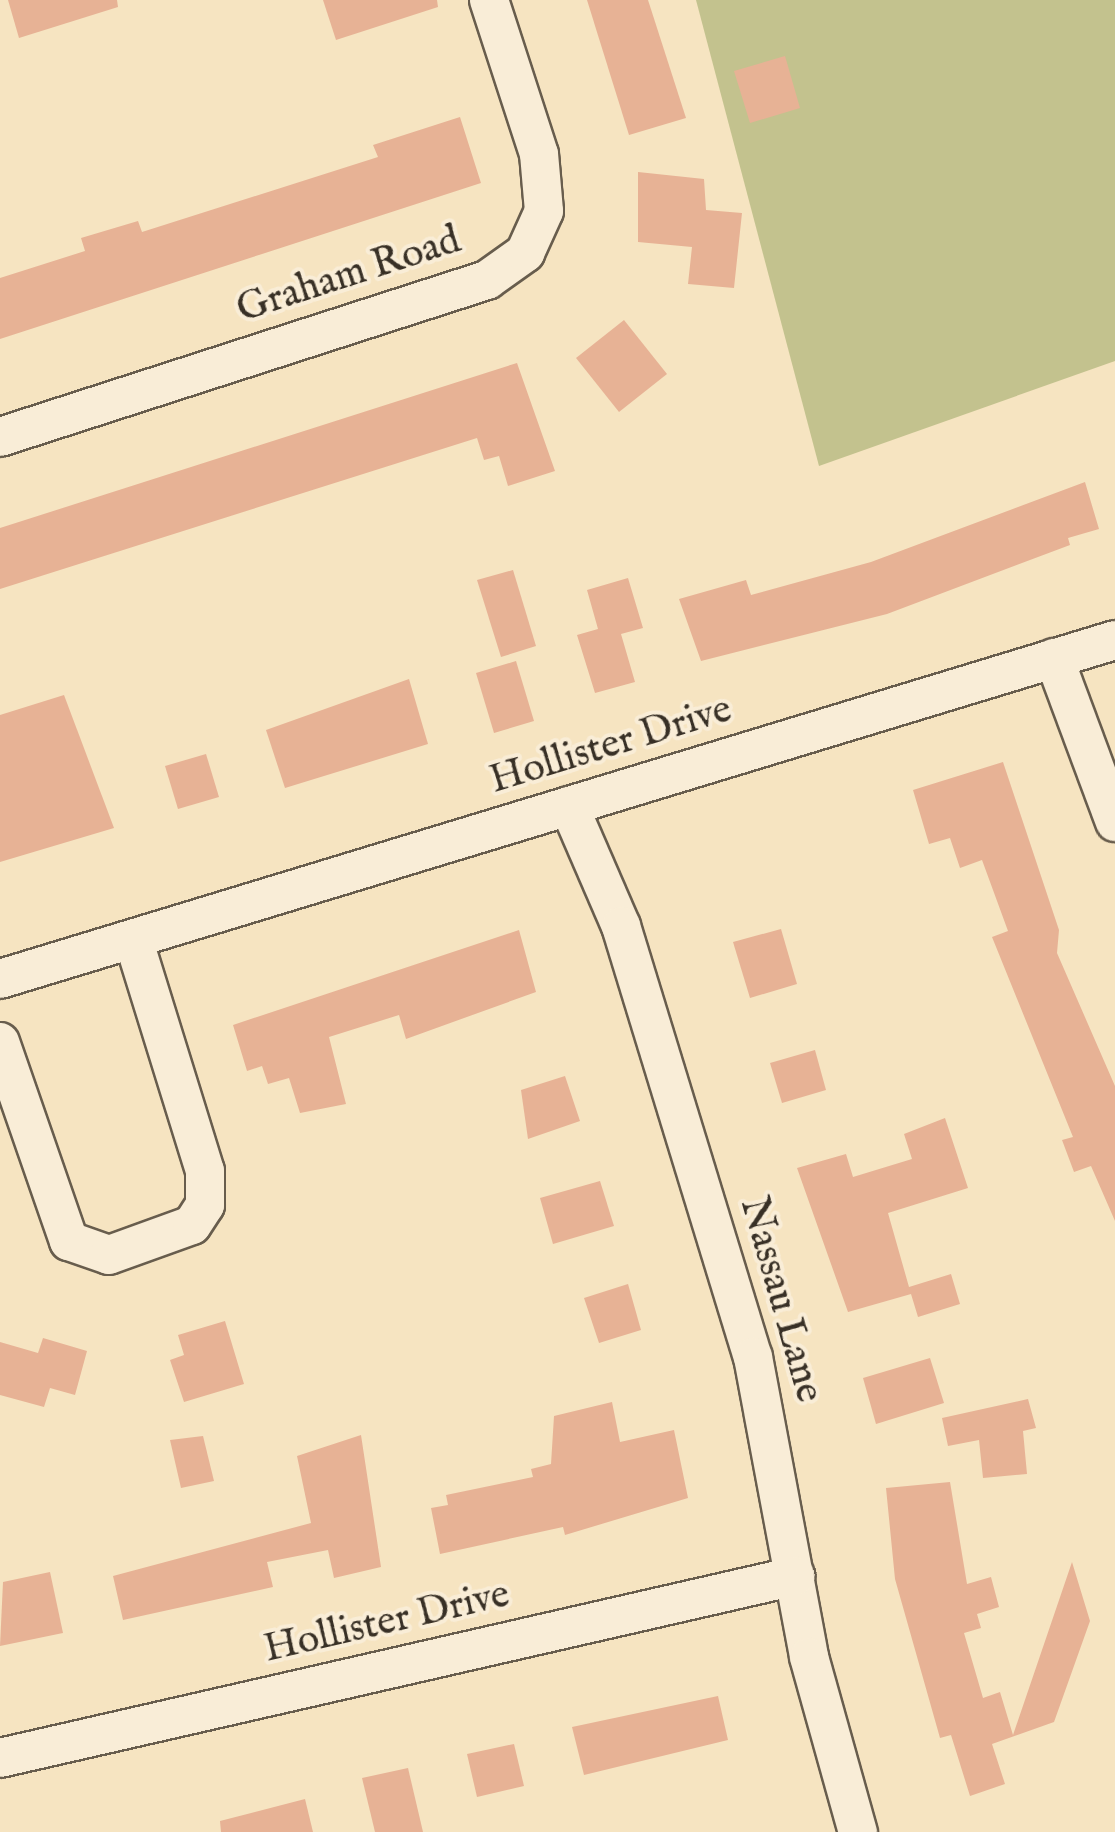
<!DOCTYPE html>
<style>
body{margin:0}
#map{position:relative;width:1115px;height:1832px;overflow:hidden;background:#f6e4c1;font-family:"IM FELL English",serif}
div>[style]{position:absolute}
.green>*{inset:0;background:#c3c28e}
.building>*{inset:0;background:#e7b295}
.roads{filter:drop-shadow(2px 0 #685d4d) drop-shadow(-2px 0 #685d4d) drop-shadow(0 2px #685d4d) drop-shadow(0 -2px #685d4d)}
.minor>*{height:38px;margin:-19px;padding:0 19px;transform-origin:19px;border-radius:19px;background:#f9edd7}
span{translate:-50% -50%;white-space:nowrap;text-align:center;line-height:1.15;-webkit-text-stroke:8px #f9edd7;paint-order:stroke}
.street-label{font-size:40px;color:#383026}
</style>
<div id="map">
<div class="green">
<div style="clip-path:polygon(696px 0,1115px 0,1115px 361px,819px 466px)"></div>
</div>
<div class="building">
<div style="clip-path:polygon(8px 0,117px 0,118px 7px,19px 38px)"></div>
<div style="clip-path:polygon(323px 0,437px 0,438px 7px,336px 40px)"></div>
<div style="clip-path:polygon(587px 0,648px 0,686px 118px,629px 135px)"></div>
<div style="clip-path:polygon(785px 56px,800px 108px,750px 123px,734px 71px)"></div>
<div style="clip-path:polygon(460px 117px,481px 183px,0 339px,0 278px,85px 251px,81px 238px,138px 221px,142px 232px,378px 157px,373px 145px)"></div>
<div style="clip-path:polygon(638px 172px,704px 179px,706px 210px,742px 213px,734px 288px,688px 284px,692px 247px,638px 242px)"></div>
<div style="clip-path:polygon(624px 320px,667px 374px,619px 412px,576px 358px)"></div>
<div style="clip-path:polygon(517px 363px,555px 471px,508px 486px,499px 456px,484px 460px,477px 438px,0 589px,0 528px)"></div>
<div style="clip-path:polygon(1085px 482px,1099px 529px,1068px 538px,1070px 545px,887px 614px,701px 661px,679px 599px,746px 580px,751px 595px,871px 562px)"></div>
<div style="clip-path:polygon(513px 570px,536px 646px,501px 657px,477px 580px)"></div>
<div style="clip-path:polygon(628px 578px,643px 628px,621px 634px,635px 682px,595px 693px,577px 635px,598px 629px,587px 590px)"></div>
<div style="clip-path:polygon(516px 661px,534px 721px,494px 733px,476px 673px)"></div>
<div style="clip-path:polygon(409px 679px,428px 744px,285px 788px,266px 730px)"></div>
<div style="clip-path:polygon(64px 695px,114px 828px,0 862px,0 715px)"></div>
<div style="clip-path:polygon(206px 754px,219px 797px,178px 809px,165px 766px)"></div>
<div style="clip-path:polygon(1003px 762px,1059px 930px,1057px 953px,1115px 1086px,1115px 1221px,1091px 1166px,1074px 1172px,1062px 1140px,1073px 1137px,992px 937px,1008px 931px,982px 860px,960px 868px,950px 838px,929px 844px,913px 790px)"></div>
<div style="clip-path:polygon(781px 929px,797px 984px,750px 998px,733px 942px)"></div>
<div style="clip-path:polygon(519px 930px,536px 992px,406px 1039px,399px 1015px,329px 1037px,346px 1104px,300px 1113px,289px 1078px,268px 1084px,262px 1066px,247px 1071px,233px 1025px)"></div>
<div style="clip-path:polygon(815px 1050px,826px 1090px,782px 1103px,770px 1063px)"></div>
<div style="clip-path:polygon(565px 1076px,580px 1121px,528px 1139px,521px 1090px)"></div>
<div style="clip-path:polygon(945px 1118px,968px 1188px,888px 1213px,909px 1287px,951px 1274px,960px 1304px,918px 1317px,911px 1294px,848px 1312px,797px 1168px,846px 1154px,853px 1177px,912px 1159px,904px 1134px)"></div>
<div style="clip-path:polygon(600px 1181px,614px 1226px,553px 1244px,540px 1198px)"></div>
<div style="clip-path:polygon(628px 1284px,641px 1330px,599px 1343px,584px 1298px)"></div>
<div style="clip-path:polygon(225px 1321px,244px 1384px,184px 1402px,170px 1360px,184px 1355px,178px 1335px)"></div>
<div style="clip-path:polygon(43px 1338px,87px 1351px,75px 1395px,50px 1388px,44px 1407px,0 1395px,0 1342px,38px 1353px)"></div>
<div style="clip-path:polygon(930px 1358px,944px 1403px,876px 1424px,863px 1378px)"></div>
<div style="clip-path:polygon(1028px 1399px,1036px 1428px,1023px 1431px,1027px 1474px,983px 1478px,979px 1440px,948px 1446px,942px 1418px)"></div>
<div style="clip-path:polygon(612px 1402px,620px 1442px,674px 1430px,688px 1498px,565px 1535px,563px 1527px,440px 1554px,431px 1508px,448px 1505px,446px 1495px,533px 1477px,531px 1469px,551px 1464px,554px 1416px)"></div>
<div style="clip-path:polygon(361px 1435px,381px 1567px,334px 1578px,328px 1550px,267px 1562px,273px 1587px,123px 1620px,113px 1576px,311px 1523px,297px 1456px)"></div>
<div style="clip-path:polygon(203px 1436px,214px 1481px,181px 1488px,170px 1440px)"></div>
<div style="clip-path:polygon(950px 1482px,967px 1584px,991px 1577px,999px 1607px,977px 1614px,981px 1628px,964px 1633px,983px 1698px,1000px 1692px,1013px 1735px,1072px 1562px,1090px 1621px,1054px 1722px,992px 1744px,1005px 1784px,970px 1796px,951px 1735px,940px 1738px,895px 1579px,886px 1488px)"></div>
<div style="clip-path:polygon(50px 1572px,63px 1633px,0 1646px,3px 1582px)"></div>
<div style="clip-path:polygon(718px 1696px,728px 1740px,584px 1775px,572px 1727px)"></div>
<div style="clip-path:polygon(514px 1744px,524px 1786px,477px 1797px,467px 1754px)"></div>
<div style="clip-path:polygon(408px 1768px,423px 1832px,375px 1832px,362px 1778px)"></div>
<div style="clip-path:polygon(305px 1799px,313px 1832px,221px 1832px,220px 1821px)"></div>
</div>
<div class="roads">
<div class="minor">
<div style="left:0;top:437px;width:512px;rotate:-17.87deg"></div>
<div style="left:487px;top:280px;width:47px;rotate:-35.4deg"></div>
<div style="left:525px;top:253px;width:46px;rotate:-65.7deg"></div>
<div style="left:544px;top:211px;width:57px;rotate:-95deg"></div>
<div style="left:539px;top:154px;width:162px;rotate:-108deg"></div>
<div style="left:1054px;top:658px;width:175px;rotate:69.6deg"></div>
<div style="left:569px;top:806px;width:131px;rotate:66.6deg"></div>
<div style="left:621px;top:926px;width:451px;rotate:73deg"></div>
<div style="left:753px;top:1357px;width:305px;rotate:79.4deg"></div>
<div style="left:809px;top:1657px;width:182px;rotate:74.4deg"></div>
<div style="left:0;top:979px;width:1165px;rotate:-16.91deg"></div>
<div style="left:0;top:1042px;width:211px;rotate:70.9deg"></div>
<div style="left:69px;top:1241px;width:42px;rotate:19.3deg"></div>
<div style="left:109px;top:1255px;width:88px;rotate:-19.9deg"></div>
<div style="left:192px;top:1225px;width:24px;rotate:-57deg"></div>
<div style="left:205px;top:1205px;width:34px;rotate:-90deg"></div>
<div style="left:205px;top:1171px;width:243px;rotate:-107.2deg"></div>
<div style="left:0;top:1758px;width:816px;rotate:-12.89deg"></div>
</div>
</div>
<div class="street-label">
<span style="left:349px;top:276px;rotate:-18deg">Graham Road</span>
<span style="left:611px;top:746px;rotate:-17deg">Hollister Drive</span>
<span style="left:780px;top:1300px;rotate:74deg">Nassau Lane</span>
<span style="left:387px;top:1623px;rotate:-13deg">Hollister Drive</span>
</div>
</div>
